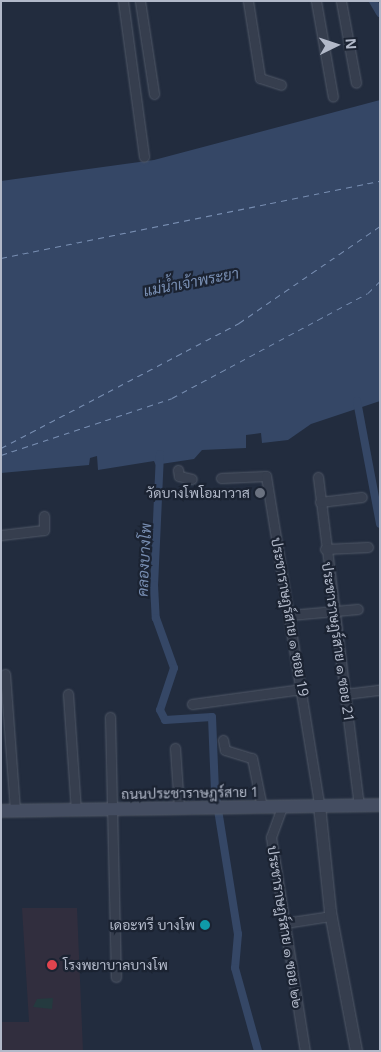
<!DOCTYPE html>
<html>
<head>
<meta charset="utf-8">
<style>
	body { margin:0 }
	#map { position:relative; width:381px; height:1052px; overflow:hidden; background:#222c3e; font-family:"Noto Sans",Sarabun,sans-serif }
	div>[style] { position:absolute }
	.medical>* { inset:0; background:#312e3e }
	.green>* { inset:0; background:#243a3f }
	.water>* { inset:0; background:#354766 }
	.canal>* { height:8px; margin:-4px; padding:0 4px; transform-origin:4px; border-radius:4px; background:#354766 }
	.ferry>* { height:1px; margin-top:-0.5px; transform-origin:0; background:repeating-linear-gradient(90deg,#788eb2 0 6px,transparent 0 11px) }
	.roads { filter:drop-shadow(0 0 1px #515968) drop-shadow(0 0 1px #515968) }
	.minor>* { height:9px; margin:-4.5px; padding:0 4.5px; transform-origin:4.5px; border-radius:4.5px; background:#363e4e }
	.tertiary>* { height:11px; margin:-5.5px; padding:0 5.5px; transform-origin:5.5px; border-radius:5.5px; background:#363e4e }
	.secondary>* { height:12px; margin:-6px; padding:0 6px; transform-origin:6px; border-radius:6px; background:#444d61 }
	.dots>* { width:14px; height:14px; translate:-50% -50%; box-sizing:border-box; border:2px solid #1b2332; border-radius:50% }
	span { translate:-50% -50%; white-space:nowrap; text-align:center; line-height:1.15; -webkit-text-stroke:4.5px #1b2332; paint-order:stroke }
	.poi-label { font-size:14px; color:#b2b9c9 }
	.right { translate:-100% -50%; text-align:right }
	.left { translate:0 -50%; text-align:left }
	.street-label { font-size:14px; color:#b2b9c9 }
	.water-label { font-size:15px; color:#788eb2; font-style:italic }
	.frame { position:absolute; inset:0; border:2px solid #b2b9c9; pointer-events:none }
	.north { position:absolute; left:311px; top:20px; width:50px; height:50px; -webkit-text-stroke:4px #1b2332; paint-order:stroke; rotate:86deg; font-size:14px; font-weight:700; line-height:20px; text-align:center; color:#b2b9c9 }
	.north::after { content:''; display:block; margin:auto; width:18px; height:22px; background:#b2b9c9; clip-path:polygon(50% 0,100% 100%,50% 72%,0 100%) }
</style>
</head>
<body>
<div id="map">
	<div class="medical">
		<i style="clip-path:polygon(22px 908px,77px 908px,83px 1051px,1px 1051px,1px 1022px,29px 1022px)"></i>
	</div>
	<div class="green">
		<i style="clip-path:polygon(53px 998px,52px 1009px,33px 1007px,37px 999px)"></i>
	</div>
	<div class="water">
		<i style="clip-path:polygon(380px 100px,380px 401px,311px 424px,288px 440px,262px 443px,261px 433px,246px 435px,246px 448px,202px 450px,194px 459px,161px 464px,158px 470px,154px 461px,98px 470px,97px 456px,90px 458px,89px 465px,1px 473px,1px 181px,154px 160px)"></i>
	</div>
	<div class="canal">
		<i style="left:373px;top:1px;width:14px;rotate:60deg"></i>
		<i style="left:357px;top:401px;width:125px;rotate:79.4deg"></i>
		<i style="left:160px;top:454px;width:131px;rotate:92.6deg"></i>
		<i style="left:154px;top:585px;width:33px;rotate:87deg"></i>
		<i style="left:156px;top:618px;width:53px;rotate:70.2deg"></i>
		<i style="left:174px;top:668px;width:44px;rotate:108.4deg"></i>
		<i style="left:160px;top:710px;width:11px;rotate:63deg"></i>
		<i style="left:165px;top:720px;width:47px;rotate:-3.7deg"></i>
		<i style="left:212px;top:717px;width:74px;rotate:87.7deg"></i>
		<i style="left:215px;top:791px;width:145px;rotate:80.9deg"></i>
		<i style="left:238px;top:934px;width:34px;rotate:95deg"></i>
		<i style="left:235px;top:968px;width:86px;rotate:74.5deg"></i>
	</div>
	<div class="ferry">
		<i style="left:1px;top:258px;width:387px;rotate:-11.5deg"></i>
		<i style="left:1px;top:448px;width:269px;rotate:-27.7deg"></i>
		<i style="left:239px;top:323px;width:171px;rotate:-34.5deg"></i>
		<i style="left:1px;top:455px;width:180px;rotate:-18.4deg"></i>
		<i style="left:172px;top:398px;width:222px;rotate:-28.2deg"></i>
		<i style="left:368px;top:293px;width:17px;rotate:-45deg"></i>
	</div>
	<div class="roads">
		<div class="minor">
			<i style="left:123px;top:1px;width:157px;rotate:82.3deg"></i>
			<i style="left:140px;top:1px;width:94px;rotate:81.4deg"></i>
			<i style="left:248px;top:1px;width:78px;rotate:81.1deg"></i>
			<i style="left:260px;top:78px;width:22px;rotate:18deg"></i>
			<i style="left:316px;top:1px;width:97px;rotate:80deg"></i>
			<i style="left:341px;top:1px;width:83px;rotate:79.6deg"></i>
			<i style="left:178px;top:470px;width:6px;rotate:81deg"></i>
			<i style="left:179px;top:476px;width:13px;rotate:13deg"></i>
			<i style="left:318px;top:477px;width:331px;rotate:82.9deg"></i>
			<i style="left:221px;top:478px;width:45px;rotate:-2.5deg"></i>
			<i style="left:266px;top:476px;width:333px;rotate:80.8deg"></i>
			<i style="left:320px;top:502px;width:42px;rotate:-6.8deg"></i>
			<i style="left:1px;top:535px;width:43px;rotate:-6.6deg"></i>
			<i style="left:44px;top:530px;width:14px;rotate:-90deg"></i>
			<i style="left:325px;top:549px;width:43px;rotate:-2.7deg"></i>
			<i style="left:290px;top:615px;width:68px;rotate:-5deg"></i>
			<i style="left:5px;top:674px;width:137px;rotate:85.8deg"></i>
			<i style="left:68px;top:694px;width:116px;rotate:86.1deg"></i>
			<i style="left:345px;top:694px;width:35px;rotate:-7deg"></i>
			<i style="left:192px;top:704px;width:111px;rotate:-7.8deg"></i>
			<i style="left:110px;top:717px;width:260px;rotate:88.7deg"></i>
			<i style="left:223px;top:740px;width:10px;rotate:79deg"></i>
			<i style="left:225px;top:750px;width:28px;rotate:17deg"></i>
			<i style="left:252px;top:758px;width:50px;rotate:78.5deg"></i>
			<i style="left:175px;top:748px;width:60px;rotate:86.2deg"></i>
			<i style="left:282px;top:807px;width:32px;rotate:110deg"></i>
			<i style="left:271px;top:837px;width:217px;rotate:81deg"></i>
			<i style="left:285px;top:923px;width:47px;rotate:-8.7deg"></i>
		</div>
		<div class="tertiary">
			<i style="left:319px;top:805px;width:108px;rotate:84.1deg"></i>
			<i style="left:330px;top:912px;width:141px;rotate:79.4deg"></i>
		</div>
		<div class="secondary">
			<i style="left:1px;top:811px;width:379px;rotate:-0.9deg"></i>
		</div>
	</div>
	<div class="dots">
		<i style="left:260px;top:493px;background:#6b7280"></i>
		<i style="left:205px;top:925px;background:#0f9aa8"></i>
		<i style="left:52px;top:965px;background:#e0444e"></i>
	</div>
	<div class="poi-label">
		<span class="right" style="left:250px;top:493px">วัดบางโพโอมาวาส</span>
		<span class="right" style="left:195px;top:925px">เดอะทรี บางโพ</span>
		<span class="left" style="left:63px;top:965px">โรงพยาบาลบางโพ</span>
	</div>
	<div class="street-label">
		<span style="left:290px;top:617px;rotate:80deg">ประชาราษฎร์สาย ๑ ซอย 19</span>
		<span style="left:338px;top:642px;rotate:82deg">ประชาราษฎร์สาย ๑ ซอย 21</span>
		<span style="left:190px;top:793px;rotate:-1deg">ถนนประชาราษฎร์สาย 1</span>
		<span style="left:285px;top:927px;rotate:81deg">ประชาราษฎร์สาย ๑ ซอย ๒๒</span>
	</div>
	<div class="water-label">
		<span style="left:191px;top:282px;rotate:-11deg">แม่น้ำเจ้าพระยา</span>
		<span style="left:144px;top:560px;rotate:-87deg">คลองบางโพ</span>
	</div>
	<div class="frame"></div>
	<div class="north">N</div>
</div>
</body>
</html>
